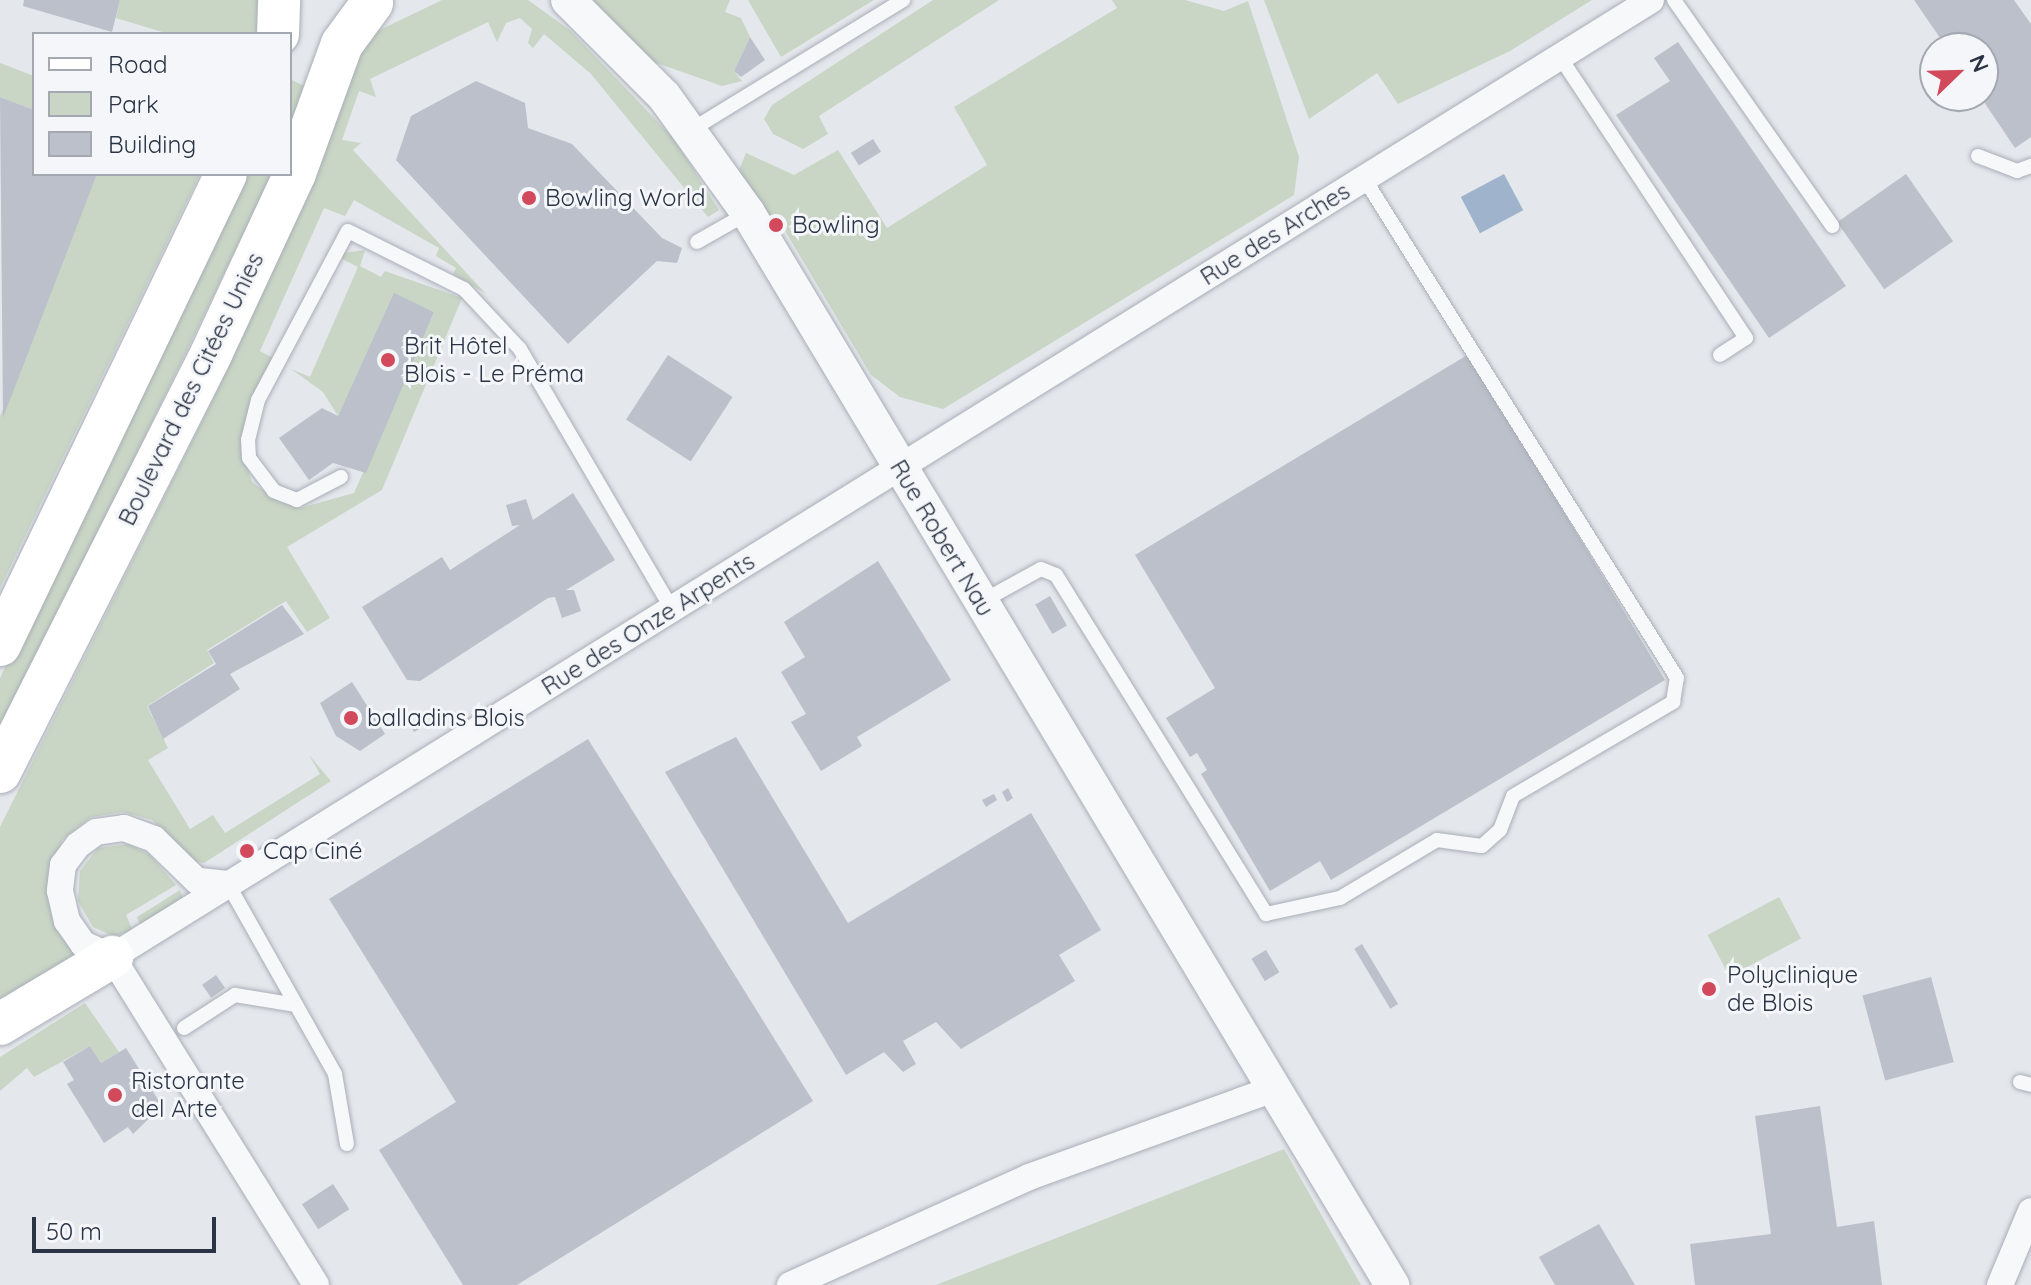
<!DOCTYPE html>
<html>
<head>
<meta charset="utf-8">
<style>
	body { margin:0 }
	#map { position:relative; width:2031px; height:1285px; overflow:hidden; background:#e4e7ec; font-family:Quicksand,sans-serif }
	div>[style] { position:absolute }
	.green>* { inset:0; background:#c9d6c5; transform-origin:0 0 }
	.water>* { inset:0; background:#9fb4cc; transform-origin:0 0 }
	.building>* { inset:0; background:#bbc0ca; transform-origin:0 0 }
	.roads { filter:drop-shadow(0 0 2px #a9aeb7) drop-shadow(0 0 2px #a9aeb7) }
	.service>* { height:14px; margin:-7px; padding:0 7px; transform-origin:7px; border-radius:7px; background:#f7f8fa }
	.minor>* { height:26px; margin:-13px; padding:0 13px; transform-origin:13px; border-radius:13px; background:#f7f8fa }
	.tertiary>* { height:34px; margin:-17px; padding:0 17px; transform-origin:17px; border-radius:17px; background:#f7f8fa }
	.primary>* { height:42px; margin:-21px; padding:0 21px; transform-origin:21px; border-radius:21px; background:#fff }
	.dots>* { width:22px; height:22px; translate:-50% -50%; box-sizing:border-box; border:4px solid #f4f6f9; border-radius:50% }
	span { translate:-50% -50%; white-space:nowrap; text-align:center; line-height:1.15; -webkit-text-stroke:6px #f4f6f9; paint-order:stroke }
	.poi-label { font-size:24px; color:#2b3445 }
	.left { translate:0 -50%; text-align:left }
	.street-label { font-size:24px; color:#2b3445 }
	.legend { position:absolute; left:32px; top:32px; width:260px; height:144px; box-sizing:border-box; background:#f4f6f9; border:2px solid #a4a8b1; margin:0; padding:10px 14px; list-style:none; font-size:24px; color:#2b3445 }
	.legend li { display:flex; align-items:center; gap:16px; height:40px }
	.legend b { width:40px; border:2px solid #a4a8b1 }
	.north { position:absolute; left:1919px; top:32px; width:80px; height:80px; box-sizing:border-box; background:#f4f6f9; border:2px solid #a4a8b1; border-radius:50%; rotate:67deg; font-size:22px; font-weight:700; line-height:32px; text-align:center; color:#2b3445 }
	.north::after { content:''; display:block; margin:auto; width:28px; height:36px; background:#d1495b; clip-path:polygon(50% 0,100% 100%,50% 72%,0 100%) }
	.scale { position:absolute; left:32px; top:1217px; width:184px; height:36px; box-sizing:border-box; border:4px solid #2b3445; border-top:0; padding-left:10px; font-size:24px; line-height:28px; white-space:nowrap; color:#2b3445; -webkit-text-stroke:6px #f4f6f9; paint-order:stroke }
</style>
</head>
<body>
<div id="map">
	<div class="green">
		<i style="clip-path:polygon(120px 0,264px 0,264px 34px,169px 34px,116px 18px)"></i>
		<i style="clip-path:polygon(442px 0,528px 0,571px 31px,674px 139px,719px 210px,708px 217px,591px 74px,544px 34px,533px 48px,528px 43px,532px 29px,520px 18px,506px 23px,497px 42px,488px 22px,370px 79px,376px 97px,359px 91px,342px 140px,361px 143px,353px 150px,486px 294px,453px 274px,456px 268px,436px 256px,439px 248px,354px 200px,345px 216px,324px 208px,260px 351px,275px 359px,248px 412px,243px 453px,252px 482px,276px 500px,300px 508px,354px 493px,434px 312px,395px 294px,338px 416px,323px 392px,291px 369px,310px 377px,358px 267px,340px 258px,344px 253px,365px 250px,360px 266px,381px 277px,385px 271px,462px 298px,382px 490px,287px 547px,330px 618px,307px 632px,286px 601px,207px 650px,214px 663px,147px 706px,168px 748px,148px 760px,190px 829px,213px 815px,225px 833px,320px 774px,309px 755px,331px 781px,204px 863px,193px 861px,152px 820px,123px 812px,91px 817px,62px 840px,50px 876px,79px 959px,0 1004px,0 827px,213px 399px,309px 188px,359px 40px)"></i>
		<i style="clip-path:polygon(590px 0,730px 0,725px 12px,741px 18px,750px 37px,734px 71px,742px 81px,722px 86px,651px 61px)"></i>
		<i style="clip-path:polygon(748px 0,874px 0,781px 57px)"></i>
		<i style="clip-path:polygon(933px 0,999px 0,819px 116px,828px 134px,803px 149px,773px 134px,764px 119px,772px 105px)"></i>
		<i style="clip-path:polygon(1112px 0,1185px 0,1224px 11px,1248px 1px,1299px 157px,1294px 195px,943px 409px,900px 397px,871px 375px,775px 214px,767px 219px,739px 170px,746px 153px,794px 175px,838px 150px,887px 228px,987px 165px,954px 107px,1117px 8px)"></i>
		<i style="clip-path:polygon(1264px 0,1592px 0,1510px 51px,1398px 104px,1377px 73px,1309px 119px)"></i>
		<i style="clip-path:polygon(0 63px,34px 76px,34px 110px,0 97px)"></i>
		<i style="clip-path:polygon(290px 79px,304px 86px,290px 129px)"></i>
		<i style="clip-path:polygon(97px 174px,200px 174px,0 588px,0 416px)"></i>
		<i style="clip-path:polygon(242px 174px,272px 174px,0 737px,0 678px)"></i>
		<i style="clip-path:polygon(128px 844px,149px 854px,176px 885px,126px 915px,133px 931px,113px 936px,93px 927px,78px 901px,80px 871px,98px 848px)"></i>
		<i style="clip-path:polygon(180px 890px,183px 898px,141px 927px,137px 917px)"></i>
		<i style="left:1779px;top:897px;width:47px;height:81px;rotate:62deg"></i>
		<i style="clip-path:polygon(85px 1003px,119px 1052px,101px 1063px,90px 1046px,34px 1077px,27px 1068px,0 1091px,0 1057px)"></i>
		<i style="clip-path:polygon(1284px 1149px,1361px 1285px,936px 1285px)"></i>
	</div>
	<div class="water">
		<i style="left:1504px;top:174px;width:41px;height:49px;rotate:62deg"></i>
	</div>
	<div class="building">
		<i style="clip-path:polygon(24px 0,120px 0,112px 32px,23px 6px)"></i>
		<i style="clip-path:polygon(1914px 0,2014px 0,2031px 24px,2031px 137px,2015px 148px,1980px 96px,1983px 48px,1947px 48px)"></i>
		<i style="clip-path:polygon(750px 37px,765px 60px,741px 77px,734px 71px)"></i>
		<i style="clip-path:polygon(1678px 42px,1846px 286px,1769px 338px,1616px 115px,1670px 81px,1654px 58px)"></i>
		<i style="clip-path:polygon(476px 81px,525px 103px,528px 128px,572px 144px,662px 238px,682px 248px,677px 263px,657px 261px,568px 344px,396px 160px,411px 116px)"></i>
		<i style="clip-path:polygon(0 97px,34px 110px,34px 174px,97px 174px,3px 418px)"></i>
		<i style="left:873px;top:139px;width:15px;height:26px;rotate:58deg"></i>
		<i style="left:1906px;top:174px;width:82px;height:84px;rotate:55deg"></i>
		<i style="clip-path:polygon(394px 293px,434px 312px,366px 473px,333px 463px,309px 480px,279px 438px,322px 408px,338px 416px)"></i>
		<i style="clip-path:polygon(1469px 354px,1665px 680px,1331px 880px,1320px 861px,1270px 891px,1201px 774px,1207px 770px,1197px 753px,1190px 757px,1166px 718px,1215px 688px,1135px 555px)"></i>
		<i style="left:668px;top:355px;width:77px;height:77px;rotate:33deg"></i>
		<i style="clip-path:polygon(573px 493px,615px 560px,566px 590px,574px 590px,581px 611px,562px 618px,555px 597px,548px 598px,420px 681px,407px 680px,362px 607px,442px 557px,450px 570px,520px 525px,512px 526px,506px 505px,526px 499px,533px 520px)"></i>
		<i style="clip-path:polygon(878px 561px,951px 680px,857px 737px,862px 746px,821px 771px,791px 722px,806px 714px,781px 672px,805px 657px,784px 622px)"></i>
		<i style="left:1050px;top:596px;width:34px;height:17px;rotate:60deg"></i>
		<i style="clip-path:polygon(282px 605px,304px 634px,230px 674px,240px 689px,163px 739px,148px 706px,216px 664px,208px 651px)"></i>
		<i style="clip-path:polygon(352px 682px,385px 734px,360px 751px,336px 736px,320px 703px)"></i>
		<i style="clip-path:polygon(423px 716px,428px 724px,414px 732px,410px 725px)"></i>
		<i style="clip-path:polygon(736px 737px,848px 923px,1031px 813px,1101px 930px,1059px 955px,1075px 981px,961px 1049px,936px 1022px,903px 1041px,916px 1064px,903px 1072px,884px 1052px,846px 1075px,665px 772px)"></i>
		<i style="clip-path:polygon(588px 739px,813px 1101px,517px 1285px,463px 1285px,379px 1150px,456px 1102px,329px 899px)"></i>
		<i style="clip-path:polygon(1008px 788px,1013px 798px,1007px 802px,1002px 792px)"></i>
		<i style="clip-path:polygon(994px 794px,997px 800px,986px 807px,982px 800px)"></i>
		<i style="left:1362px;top:944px;width:70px;height:9px;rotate:59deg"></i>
		<i style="left:1266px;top:950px;width:26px;height:17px;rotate:59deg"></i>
		<i style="left:216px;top:975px;width:16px;height:17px;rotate:55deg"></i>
		<i style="left:1931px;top:977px;width:88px;height:71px;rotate:75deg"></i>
		<i style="clip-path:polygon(90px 1046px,101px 1063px,126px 1048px,162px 1106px,133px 1134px,128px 1127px,104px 1143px,67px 1084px,74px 1080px,63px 1062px)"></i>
		<i style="clip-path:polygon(1820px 1106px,1837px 1227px,1874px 1221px,1882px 1285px,1695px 1285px,1690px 1244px,1771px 1234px,1755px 1116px)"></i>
		<i style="left:333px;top:1184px;width:30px;height:37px;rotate:57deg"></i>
		<i style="clip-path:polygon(1599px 1224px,1635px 1285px,1555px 1285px,1539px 1257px)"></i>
	</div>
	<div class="roads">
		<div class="service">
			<i style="left:1674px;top:0;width:276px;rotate:55deg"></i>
			<i style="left:1560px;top:57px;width:337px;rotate:56.5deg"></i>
			<i style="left:1746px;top:338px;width:31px;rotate:147deg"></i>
			<i style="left:691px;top:130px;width:249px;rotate:-31.5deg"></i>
			<i style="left:1978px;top:156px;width:42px;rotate:21deg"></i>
			<i style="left:2017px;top:171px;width:15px;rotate:-20deg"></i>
			<i style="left:697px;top:242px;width:59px;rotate:-29.6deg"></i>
			<i style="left:341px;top:477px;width:50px;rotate:152.4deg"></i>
			<i style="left:297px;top:500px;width:25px;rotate:-159deg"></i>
			<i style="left:274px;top:491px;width:41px;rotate:-127.1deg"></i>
			<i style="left:249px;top:458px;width:18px;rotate:-93deg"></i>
			<i style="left:248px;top:440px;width:41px;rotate:-76deg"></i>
			<i style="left:258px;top:400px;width:191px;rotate:-62deg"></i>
			<i style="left:348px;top:231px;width:130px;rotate:26.6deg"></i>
			<i style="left:464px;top:289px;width:82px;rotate:47deg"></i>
			<i style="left:520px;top:349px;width:301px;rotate:59.7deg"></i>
			<i style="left:981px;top:602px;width:68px;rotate:-28.8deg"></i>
			<i style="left:1041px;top:569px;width:16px;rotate:22deg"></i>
			<i style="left:1056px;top:575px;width:399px;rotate:58.2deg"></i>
			<i style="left:1266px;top:914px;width:76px;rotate:-12.2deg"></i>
			<i style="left:1340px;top:898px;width:113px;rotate:-30.9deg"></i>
			<i style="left:1437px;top:840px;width:45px;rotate:7.6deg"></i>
			<i style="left:1482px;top:846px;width:24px;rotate:-42deg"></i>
			<i style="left:1500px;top:830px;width:36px;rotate:-69deg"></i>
			<i style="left:1513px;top:796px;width:186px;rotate:-30.4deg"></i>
			<i style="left:1673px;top:702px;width:24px;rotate:-81deg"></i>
			<i style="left:1677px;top:678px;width:590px;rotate:-122.05deg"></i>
			<i style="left:228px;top:884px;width:218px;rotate:60.6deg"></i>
			<i style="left:335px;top:1074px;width:71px;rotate:80.3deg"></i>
			<i style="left:184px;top:1028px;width:61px;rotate:-32.9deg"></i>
			<i style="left:235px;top:995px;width:62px;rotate:9.3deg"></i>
			<i style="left:2020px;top:1082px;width:11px;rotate:15deg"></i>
		</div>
		<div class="minor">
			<i style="left:228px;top:884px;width:31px;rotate:-174deg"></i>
			<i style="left:197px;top:881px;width:60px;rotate:-135.7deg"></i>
			<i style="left:154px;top:839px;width:32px;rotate:-160deg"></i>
			<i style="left:124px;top:828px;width:28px;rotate:172deg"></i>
			<i style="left:96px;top:832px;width:22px;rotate:144deg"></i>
			<i style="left:78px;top:845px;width:25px;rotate:127deg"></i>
			<i style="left:63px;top:865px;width:26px;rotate:97deg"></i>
			<i style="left:60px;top:891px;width:31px;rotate:77deg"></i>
			<i style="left:67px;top:921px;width:28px;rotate:55deg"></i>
			<i style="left:83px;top:944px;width:32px;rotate:24deg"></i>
			<i style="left:112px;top:957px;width:386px;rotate:58.1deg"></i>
			<i style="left:112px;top:957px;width:1812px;rotate:-31.87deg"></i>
			<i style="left:790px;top:1285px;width:262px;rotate:-24.3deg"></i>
			<i style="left:1029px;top:1177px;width:260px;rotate:-19.8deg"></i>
			<i style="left:2000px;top:1285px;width:80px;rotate:-67.3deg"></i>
		</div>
		<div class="tertiary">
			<i style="left:568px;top:0;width:136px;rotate:45deg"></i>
			<i style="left:664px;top:96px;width:144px;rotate:54.3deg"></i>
			<i style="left:748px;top:213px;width:1251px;rotate:59deg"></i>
		</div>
		<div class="primary">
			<i style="left:278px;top:34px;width:34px;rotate:-88deg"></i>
			<i style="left:0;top:645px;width:522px;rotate:-64.37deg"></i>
			<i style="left:0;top:772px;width:470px;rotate:-63.2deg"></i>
			<i style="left:212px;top:352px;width:197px;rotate:-65.1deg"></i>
			<i style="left:295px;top:173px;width:137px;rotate:-70deg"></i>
			<i style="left:342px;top:44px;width:51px;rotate:-53.8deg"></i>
			<i style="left:0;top:1024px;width:131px;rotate:-30.9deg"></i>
		</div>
	</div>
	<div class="dots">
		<i style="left:529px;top:198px;background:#d1495b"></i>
		<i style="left:776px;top:225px;background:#d1495b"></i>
		<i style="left:388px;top:360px;background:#d1495b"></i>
		<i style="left:351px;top:718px;background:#d1495b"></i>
		<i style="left:247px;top:851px;background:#d1495b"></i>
		<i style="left:1709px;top:989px;background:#d1495b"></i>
		<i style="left:115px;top:1095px;background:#d1495b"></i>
	</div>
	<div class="poi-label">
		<span class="left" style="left:545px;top:198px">Bowling World</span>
		<span class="left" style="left:792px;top:225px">Bowling</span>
		<span class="left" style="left:404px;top:360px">Brit Hôtel<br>Blois - Le Préma</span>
		<span class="left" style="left:367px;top:718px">balladins Blois</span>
		<span class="left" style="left:263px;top:851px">Cap Ciné</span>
		<span class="left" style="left:1727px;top:989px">Polyclinique<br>de Blois</span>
		<span class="left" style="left:131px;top:1095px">Ristorante<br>del Arte</span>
	</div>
	<div class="street-label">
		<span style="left:1275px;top:234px;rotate:-32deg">Rue des Arches</span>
		<span style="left:191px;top:389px;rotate:-64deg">Boulevard des Citées Unies</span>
		<span style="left:942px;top:538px;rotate:59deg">Rue Robert Nau</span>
		<span style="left:648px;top:624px;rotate:-32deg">Rue des Onze Arpents</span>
	</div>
	<ul class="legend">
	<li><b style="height:10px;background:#fff"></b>Road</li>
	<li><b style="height:22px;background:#c9d6c5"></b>Park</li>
	<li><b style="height:22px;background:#bbc0ca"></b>Building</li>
	</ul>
	<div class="north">N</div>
	<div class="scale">50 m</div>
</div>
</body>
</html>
